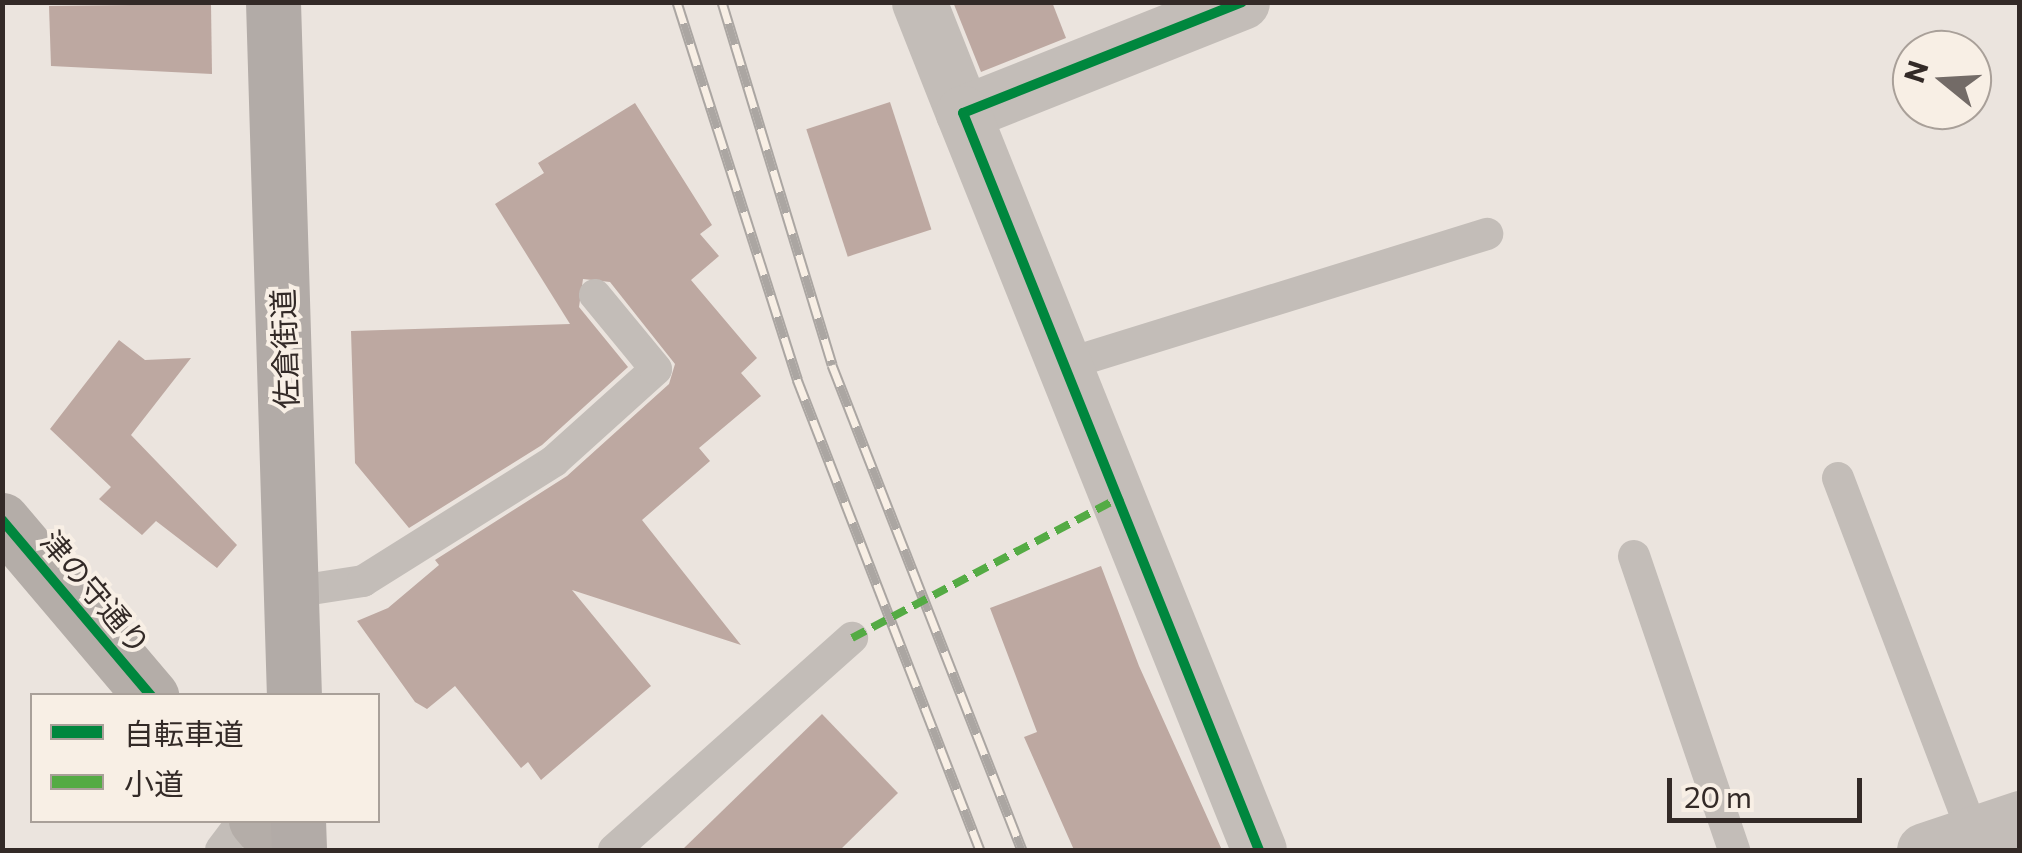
<!DOCTYPE html>
<html>
<head>
<meta charset="utf-8">
<style>
	body { margin:0 }
	#map { position:relative; width:2022px; height:853px; overflow:hidden; background:#ebe4de; font-family:Commissioner,"Noto Sans JP",sans-serif }
	div>[style] { position:absolute }
	.building>* { inset:0; background:#bda8a1; transform-origin:0 0 }
	.lane>* { height:32px; margin:-16px; padding:0 16px; transform-origin:16px; border-radius:16px; background:#c3bdb8 }
	.street>* { height:55px; margin:-27.5px; padding:0 27.5px; transform-origin:27.5px; border-radius:27.5px; background:#c3bdb8 }
	.secondary>* { height:55px; margin:-27.5px; padding:0 27.5px; transform-origin:27.5px; border-radius:27.5px; background:#b4ada8 }
	.primary>* { height:55px; margin:-27.5px; padding:0 27.5px; transform-origin:27.5px; border-radius:27.5px; background:#b2aba7 }
	.rail>* { height:11px; margin-top:-5.5px; transform-origin:0; background:repeating-linear-gradient(90deg,#f8efe5 0 22px,#aba6a2 0 44px); box-sizing:border-box; border-block:2px solid #aba6a2 }
	.quiet>* { height:8px; margin-top:-4px; transform-origin:0; background:repeating-linear-gradient(90deg,#54ab44 0 15px,transparent 0 23px) }
	.cycleway>* { height:10px; margin:-5px; padding:0 5px; transform-origin:5px; border-radius:5px; background:#00873e }
	span { translate:-50% -50%; white-space:nowrap; text-align:center; line-height:1.15; -webkit-text-stroke:8px #f8efe5; paint-order:stroke }
	.street-label { font-size:30px; color:#332a27 }
	.frame { position:absolute; inset:0; border:5px solid #332a27; pointer-events:none }
	.legend { position:absolute; left:30px; top:693px; width:350px; height:130px; box-sizing:border-box; background:#f8efe5; border:2px solid #a9a099; margin:0; padding:12px 18px; list-style:none; font-size:30px; color:#332a27 }
	.legend li { display:flex; align-items:center; gap:20px; height:50px }
	.legend b { width:50px; border:2px solid #a9a099 }
	.north { position:absolute; left:1892px; top:30px; width:100px; height:100px; box-sizing:border-box; background:#f8efe5; border:2px solid #a9a099; border-radius:50%; rotate:288deg; font-size:28px; font-weight:700; line-height:40px; text-align:center; color:#332a27 }
	.north::after { content:''; display:block; margin:auto; width:35px; height:45px; background:#736b67; clip-path:polygon(50% 0,100% 100%,50% 72%,0 100%) }
	.scale { position:absolute; left:1667px; top:778px; width:195px; height:45px; box-sizing:border-box; border:5px solid #332a27; border-top:0; padding-left:12px; font-size:30px; line-height:35px; white-space:nowrap; color:#332a27; -webkit-text-stroke:8px #f8efe5; paint-order:stroke }
</style>
</head>
<body>
<div id="map">
	<div class="building">
		<i style="clip-path:polygon(953px 2px,1052px 2px,1066px 38px,981px 72px)"></i>
		<i style="clip-path:polygon(211px 4px,212px 74px,51px 66px,49px 6px)"></i>
		<i style="left:890px;top:102px;width:134px;height:88px;rotate:72deg"></i>
		<i style="clip-path:polygon(635px 103px,712px 225px,700px 234px,719px 256px,691px 280px,757px 358px,741px 373px,761px 396px,699px 448px,710px 461px,642px 520px,741px 645px,572px 590px,651px 686px,541px 780px,528px 762px,521px 768px,455px 686px,427px 709px,415px 702px,357px 621px,388px 608px,439px 565px,435px 560px,567px 476px,669px 384px,675px 364px,610px 282px,583px 279px,579px 307px,628px 367px,542px 445px,409px 528px,355px 463px,351px 331px,570px 324px,495px 204px,544px 173px,538px 163px)"></i>
		<i style="clip-path:polygon(119px 340px,145px 360px,191px 358px,131px 435px,237px 545px,217px 568px,156px 521px,142px 535px,99px 499px,111px 487px,50px 429px)"></i>
		<i style="clip-path:polygon(1101px 566px,1139px 666px,1222px 850px,1074px 850px,1024px 737px,1037px 732px,990px 608px)"></i>
		<i style="clip-path:polygon(822px 714px,898px 793px,840px 850px,682px 850px)"></i>
	</div>
	<div class="lane">
		<i style="left:1067px;top:364px;width:440px;rotate:-17.2deg"></i>
		<i style="left:1838px;top:478px;width:381px;rotate:69.2deg"></i>
		<i style="left:1634px;top:556px;width:311px;rotate:71.2deg"></i>
		<i style="left:292px;top:592px;width:72px;rotate:-8.8deg"></i>
		<i style="left:363px;top:581px;width:226px;rotate:-32.1deg"></i>
		<i style="left:554px;top:461px;width:137px;rotate:-42deg"></i>
		<i style="left:656px;top:369px;width:96px;rotate:-129.5deg"></i>
		<i style="left:221px;top:850px;width:38px;rotate:-53deg"></i>
		<i style="left:614px;top:850px;width:319px;rotate:-41.7deg"></i>
	</div>
	<div class="street">
		<i style="left:919px;top:2px;width:119px;rotate:68.4deg"></i>
		<i style="left:1242px;top:2px;width:300px;rotate:158.3deg"></i>
		<i style="left:963px;top:113px;width:794px;rotate:68.12deg"></i>
		<i style="left:1924px;top:850px;width:101px;rotate:-18.4deg"></i>
	</div>
	<div class="secondary">
		<i style="left:2px;top:520px;width:231px;rotate:49.7deg"></i>
		<i style="left:256px;top:820px;width:39px;rotate:50deg"></i>
	</div>
	<div class="primary">
		<i style="left:273px;top:2px;width:694px;rotate:88.27deg"></i>
		<i style="left:298px;top:820px;width:30px;rotate:88deg"></i>
	</div>
	<div class="rail">
		<i style="left:677px;top:2px;width:396px;rotate:72.3deg"></i>
		<i style="left:797px;top:379px;width:505px;rotate:68.77deg"></i>
		<i style="left:722px;top:2px;width:379px;rotate:73.1deg"></i>
		<i style="left:832px;top:365px;width:521px;rotate:68.61deg"></i>
	</div>
	<div class="quiet">
		<i style="left:852px;top:638px;width:305px;rotate:-27.7deg"></i>
	</div>
	<div class="cycleway">
		<i style="left:1242px;top:2px;width:300px;rotate:158.3deg"></i>
		<i style="left:963px;top:113px;width:794px;rotate:68.12deg"></i>
		<i style="left:2px;top:520px;width:231px;rotate:49.7deg"></i>
	</div>
	<div class="street-label">
		<span style="left:284px;top:349px;rotate:-92deg">佐倉街道</span>
		<span style="left:96px;top:592px;rotate:50deg">津の守通り</span>
	</div>
	<div class="frame"></div>
	<ul class="legend">
	<li><b style="height:12px;background:#00873e"></b>自転車道</li>
	<li><b style="height:12px;background:#54ab44"></b>小道</li>
	</ul>
	<div class="north">N</div>
	<div class="scale">20 m</div>
</div>
</body>
</html>
